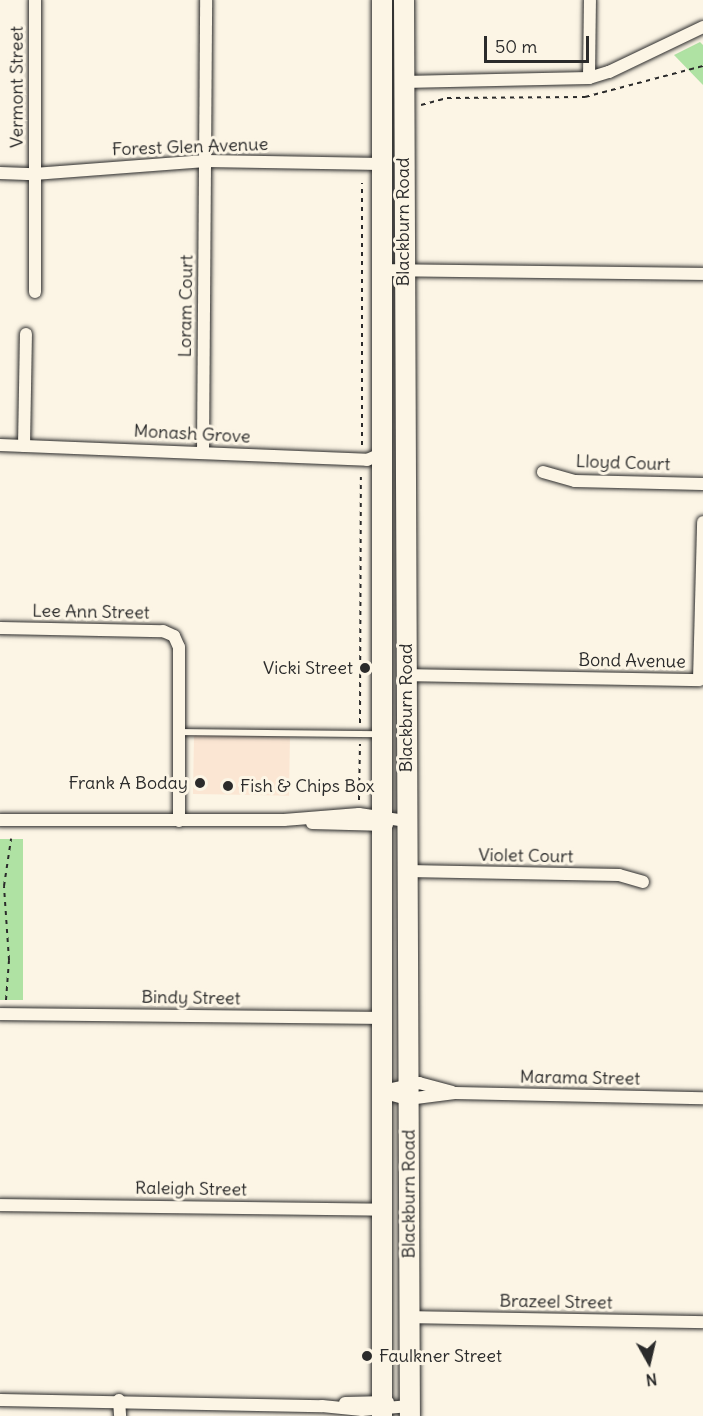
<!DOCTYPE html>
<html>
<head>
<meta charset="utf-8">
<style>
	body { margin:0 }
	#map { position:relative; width:703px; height:1416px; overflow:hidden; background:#fcf5e5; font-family:Delius,sans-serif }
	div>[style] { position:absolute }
	.built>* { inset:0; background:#fbe6d3; transform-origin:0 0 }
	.green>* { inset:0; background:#afe2a3; transform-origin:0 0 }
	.path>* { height:2px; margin-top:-1px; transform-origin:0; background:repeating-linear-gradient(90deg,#2b2b2b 0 4.5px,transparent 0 9px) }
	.roads { filter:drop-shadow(0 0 2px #2b2b2b) drop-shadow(0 0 2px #2b2b2b) }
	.lane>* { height:6px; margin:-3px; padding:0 3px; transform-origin:3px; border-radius:3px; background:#fcf5e5 }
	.street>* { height:12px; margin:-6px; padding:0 6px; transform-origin:6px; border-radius:6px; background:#fcf5e5 }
	.primary>* { height:20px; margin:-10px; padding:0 10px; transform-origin:10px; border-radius:10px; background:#fcf5e5 }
	.dots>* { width:16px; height:16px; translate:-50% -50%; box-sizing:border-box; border:3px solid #fcf5e5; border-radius:50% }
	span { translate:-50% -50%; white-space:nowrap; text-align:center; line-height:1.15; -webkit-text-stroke:6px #fcf5e5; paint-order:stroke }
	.street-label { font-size:18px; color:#2b2b2b }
	.poi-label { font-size:18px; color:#2b2b2b }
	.right { translate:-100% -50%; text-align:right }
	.left { translate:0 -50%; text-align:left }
	.north { position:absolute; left:619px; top:1332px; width:60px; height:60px; -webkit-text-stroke:4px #fcf5e5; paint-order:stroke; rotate:172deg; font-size:16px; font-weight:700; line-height:24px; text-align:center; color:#2b2b2b }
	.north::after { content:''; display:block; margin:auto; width:21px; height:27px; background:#2b2b2b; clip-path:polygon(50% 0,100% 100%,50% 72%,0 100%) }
	.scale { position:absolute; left:484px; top:36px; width:105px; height:27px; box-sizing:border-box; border:3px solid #2b2b2b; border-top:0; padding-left:8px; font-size:18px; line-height:21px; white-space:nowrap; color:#2b2b2b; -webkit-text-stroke:4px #fcf5e5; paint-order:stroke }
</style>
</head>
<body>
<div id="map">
	<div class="built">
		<i style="left:194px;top:735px;width:96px;height:59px;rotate:1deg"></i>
	</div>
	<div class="green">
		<i style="clip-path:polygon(700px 42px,703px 45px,703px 85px,674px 55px)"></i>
		<i style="left:0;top:839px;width:23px;height:161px"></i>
	</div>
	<div class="path">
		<i style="left:421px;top:105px;width:27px;rotate:-15deg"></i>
		<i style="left:447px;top:98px;width:138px;rotate:-0.4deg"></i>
		<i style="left:585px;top:97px;width:122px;rotate:-14.7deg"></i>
		<i style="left:362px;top:445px;width:262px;rotate:-90deg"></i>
		<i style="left:360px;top:723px;width:246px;rotate:-89.8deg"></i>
		<i style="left:359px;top:800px;width:56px;rotate:-89deg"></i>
		<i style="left:6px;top:1000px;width:40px;rotate:-85.7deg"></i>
		<i style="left:9px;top:960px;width:74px;rotate:-93.9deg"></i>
		<i style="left:4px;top:886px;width:48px;rotate:-81.5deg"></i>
	</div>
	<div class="roads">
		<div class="lane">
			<i style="left:179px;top:732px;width:200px;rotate:0.6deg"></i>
		</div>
		<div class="street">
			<i style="left:589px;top:78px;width:78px;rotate:-89.3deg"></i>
			<i style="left:403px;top:82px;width:186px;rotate:-1.2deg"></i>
			<i style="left:589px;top:78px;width:21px;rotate:-17deg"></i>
			<i style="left:609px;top:72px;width:104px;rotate:-25.6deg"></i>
			<i style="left:0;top:173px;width:34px;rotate:2deg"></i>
			<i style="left:34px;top:174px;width:172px;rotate:-4.3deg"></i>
			<i style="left:206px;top:161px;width:175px;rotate:1deg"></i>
			<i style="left:382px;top:270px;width:321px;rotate:0.7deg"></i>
			<i style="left:35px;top:292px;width:292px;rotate:-90deg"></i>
			<i style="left:0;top:445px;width:367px;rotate:2.3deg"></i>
			<i style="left:367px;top:460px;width:15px;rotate:-23deg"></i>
			<i style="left:24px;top:446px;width:112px;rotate:-89deg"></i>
			<i style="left:203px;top:451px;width:451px;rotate:-89.6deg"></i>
			<i style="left:543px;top:472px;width:33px;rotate:16deg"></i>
			<i style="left:575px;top:481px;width:128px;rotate:1.3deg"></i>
			<i style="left:0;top:628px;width:163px;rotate:1.1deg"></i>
			<i style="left:163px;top:631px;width:12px;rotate:24deg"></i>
			<i style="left:174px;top:636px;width:12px;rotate:66deg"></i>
			<i style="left:179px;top:647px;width:174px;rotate:90deg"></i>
			<i style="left:406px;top:675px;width:293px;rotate:1deg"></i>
			<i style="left:699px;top:680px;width:158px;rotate:-88.5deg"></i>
			<i style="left:0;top:820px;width:284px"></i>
			<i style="left:284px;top:820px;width:75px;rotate:-4.6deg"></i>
			<i style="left:359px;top:814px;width:48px;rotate:8.5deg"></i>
			<i style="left:312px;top:823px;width:75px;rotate:1.5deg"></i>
			<i style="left:407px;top:871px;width:212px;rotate:1.1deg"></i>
			<i style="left:619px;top:875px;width:25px;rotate:16deg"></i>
			<i style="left:0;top:1014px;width:381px;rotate:0.6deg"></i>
			<i style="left:382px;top:1091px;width:38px;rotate:-12deg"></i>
			<i style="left:419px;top:1083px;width:34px;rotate:15deg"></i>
			<i style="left:381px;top:1092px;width:28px;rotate:15deg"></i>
			<i style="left:408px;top:1099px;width:47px;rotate:-7.3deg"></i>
			<i style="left:455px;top:1093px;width:248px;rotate:1.2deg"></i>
			<i style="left:0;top:1205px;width:382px;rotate:0.7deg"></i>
			<i style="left:409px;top:1317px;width:294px;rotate:1deg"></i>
			<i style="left:0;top:1400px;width:322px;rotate:1.1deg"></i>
			<i style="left:322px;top:1406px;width:40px;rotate:5.7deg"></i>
			<i style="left:362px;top:1410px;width:48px;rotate:-4.8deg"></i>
			<i style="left:119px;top:1400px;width:16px;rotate:86deg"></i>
			<i style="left:345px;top:1403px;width:43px;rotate:-1.3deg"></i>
		</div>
		<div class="primary">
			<i style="left:382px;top:0;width:1416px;rotate:90deg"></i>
			<i style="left:404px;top:0;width:1416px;rotate:89.76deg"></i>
		</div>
	</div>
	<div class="dots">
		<i style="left:365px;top:668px;background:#2b2b2b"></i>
		<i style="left:200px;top:783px;background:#2b2b2b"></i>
		<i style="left:228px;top:786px;background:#2b2b2b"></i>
		<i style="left:367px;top:1356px;background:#2b2b2b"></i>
	</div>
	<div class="street-label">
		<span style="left:17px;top:87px;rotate:-90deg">Vermont Street</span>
		<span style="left:190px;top:147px;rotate:-2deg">Forest Glen Avenue</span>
		<span style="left:403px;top:222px;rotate:-90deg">Blackburn Road</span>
		<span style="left:186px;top:306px;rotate:-89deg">Loram Court</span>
		<span style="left:192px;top:434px;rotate:3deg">Monash Grove</span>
		<span style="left:623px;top:463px;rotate:2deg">Lloyd Court</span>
		<span style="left:91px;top:612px;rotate:1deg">Lee Ann Street</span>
		<span style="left:632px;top:661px;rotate:1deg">Bond Avenue</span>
		<span style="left:406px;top:708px;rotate:-90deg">Blackburn Road</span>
		<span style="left:526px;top:856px;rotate:1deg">Violet Court</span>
		<span style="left:191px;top:998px;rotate:1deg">Bindy Street</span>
		<span style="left:580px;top:1078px;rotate:1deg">Marama Street</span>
		<span style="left:191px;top:1189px;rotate:1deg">Raleigh Street</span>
		<span style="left:409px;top:1194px;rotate:-90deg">Blackburn Road</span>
		<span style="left:556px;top:1302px;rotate:1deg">Brazeel Street</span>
	</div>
	<div class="poi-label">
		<span class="right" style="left:353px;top:668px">Vicki Street</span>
		<span class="right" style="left:188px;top:783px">Frank A Boday</span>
		<span class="left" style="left:240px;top:786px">Fish &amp; Chips Box</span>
		<span class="left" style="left:379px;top:1356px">Faulkner Street</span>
	</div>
	<div class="north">N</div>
	<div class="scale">50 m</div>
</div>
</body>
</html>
